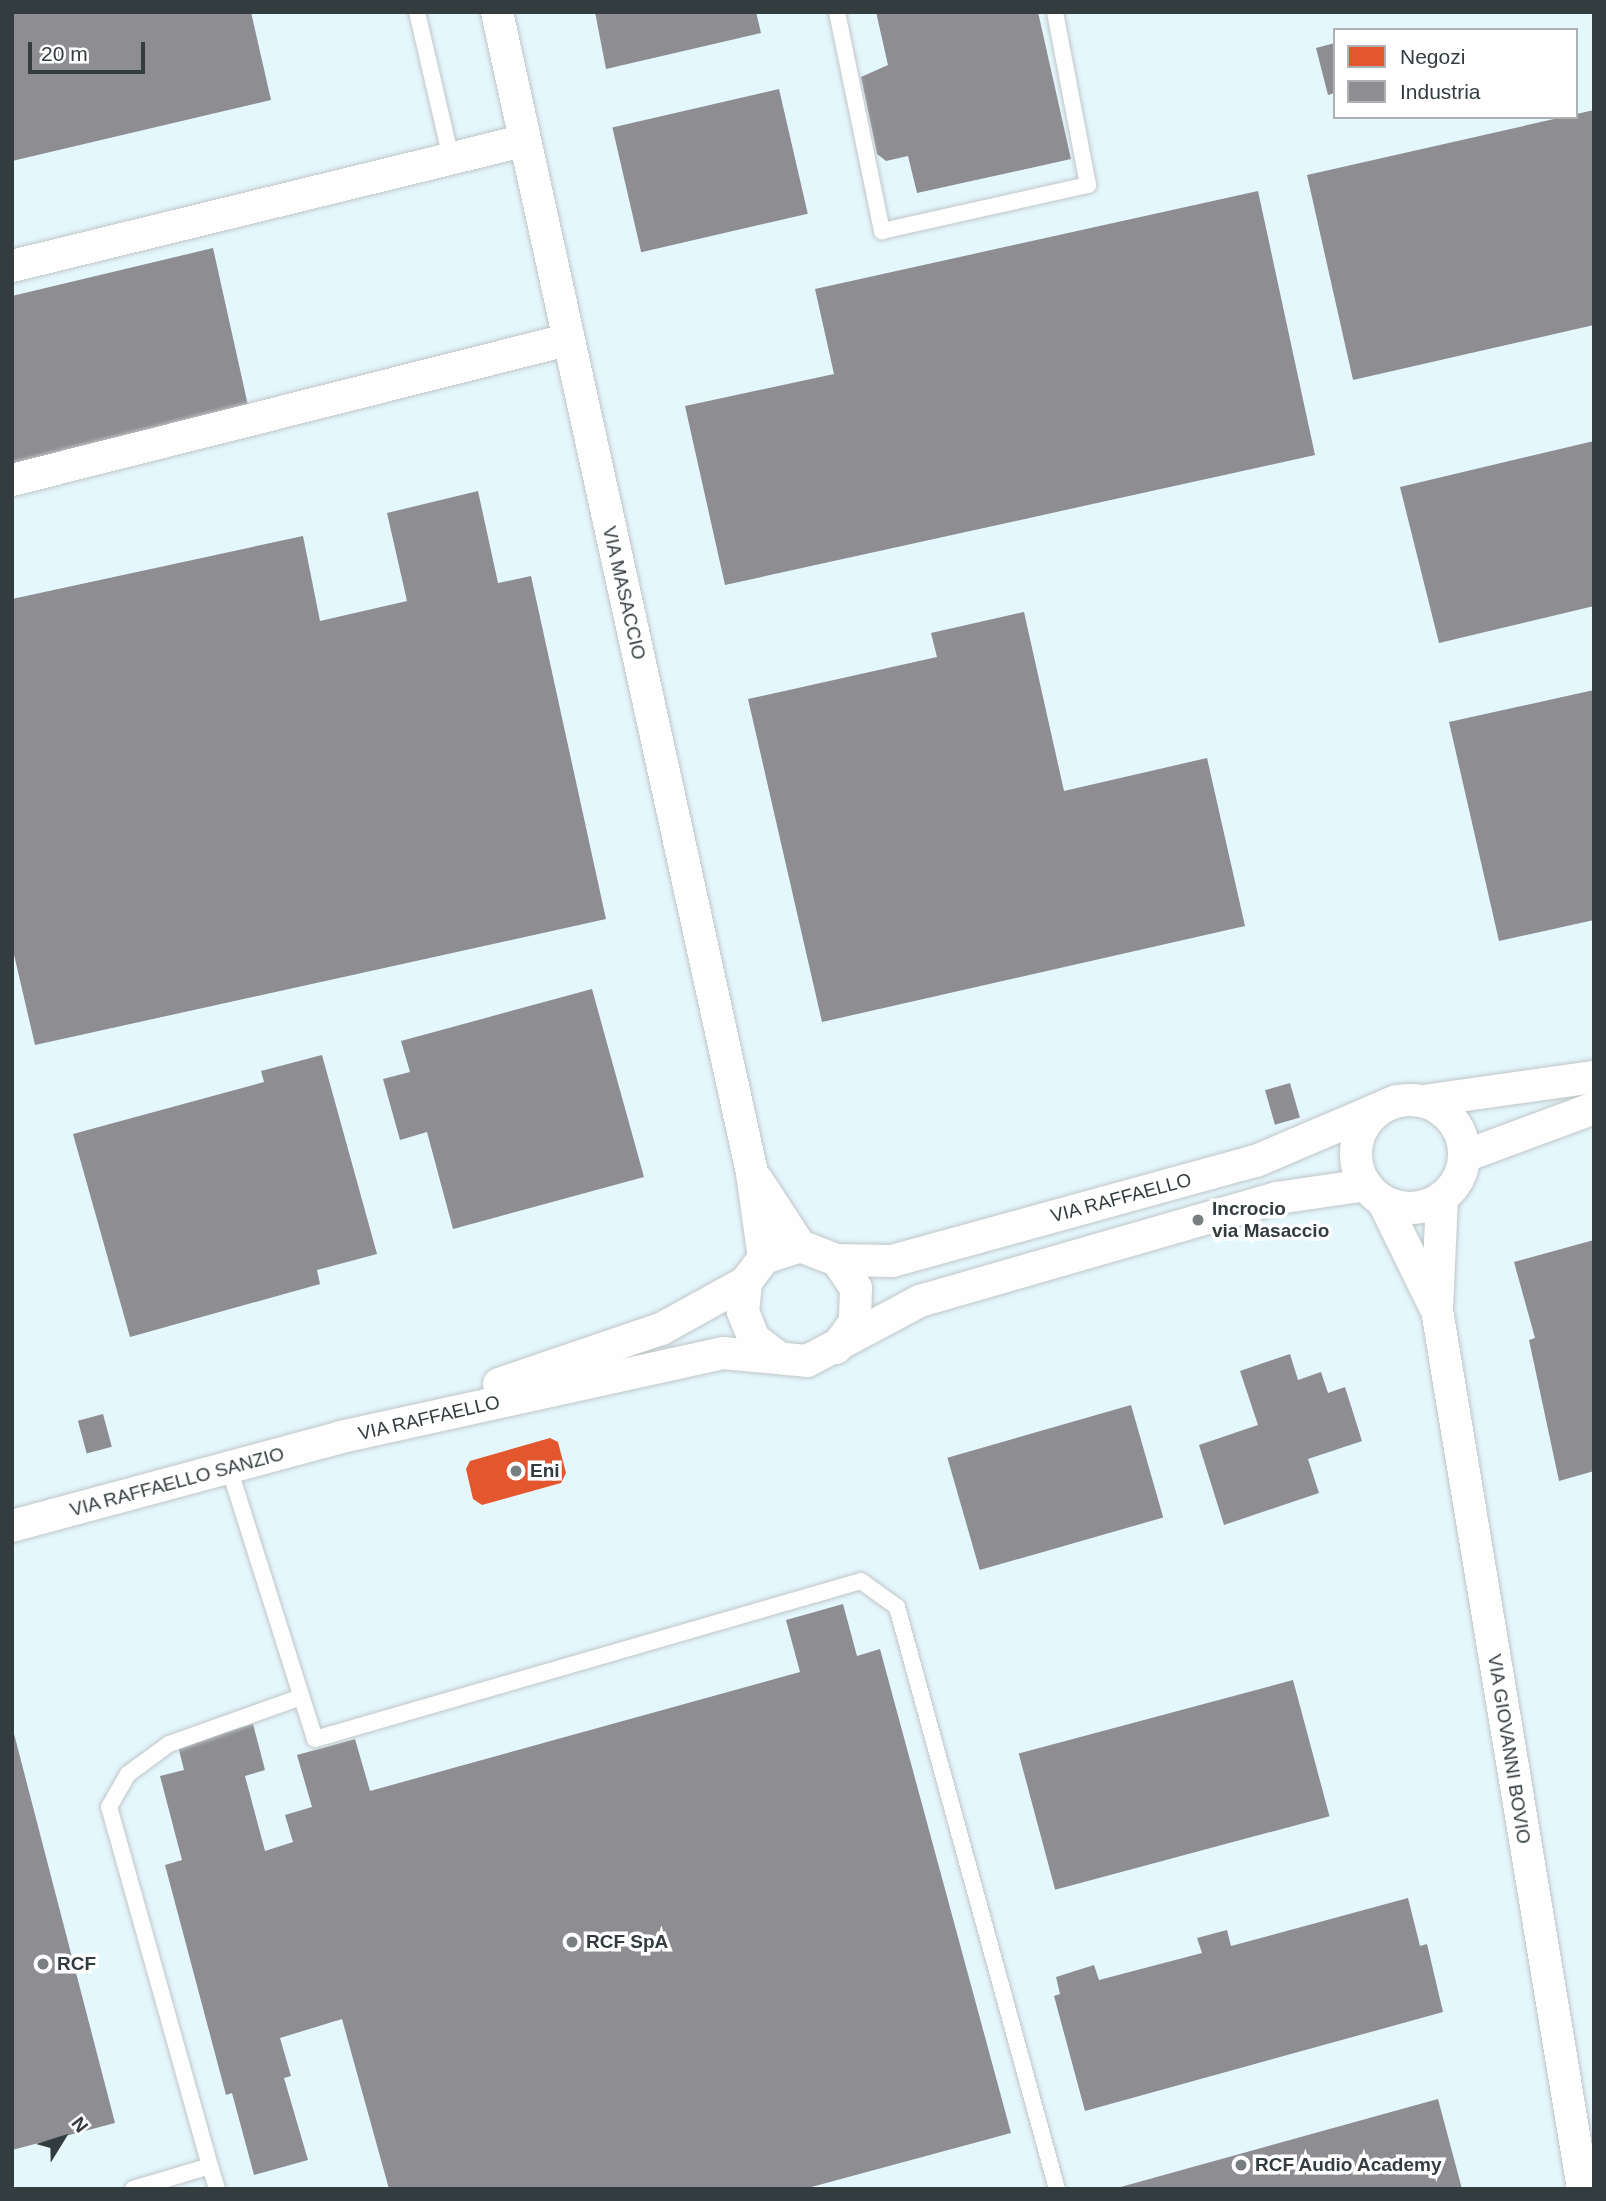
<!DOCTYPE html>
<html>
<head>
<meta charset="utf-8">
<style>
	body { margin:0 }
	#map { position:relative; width:1606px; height:2201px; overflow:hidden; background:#f6fbfc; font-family:Helvetica,sans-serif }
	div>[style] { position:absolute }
	.built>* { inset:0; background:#e4f7fd }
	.shops>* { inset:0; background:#e4572e }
	.industry>* { inset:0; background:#8d8d92; transform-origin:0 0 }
	.roads { filter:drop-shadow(0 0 2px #c0c6c7) drop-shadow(0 0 2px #c0c6c7) }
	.lane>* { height:16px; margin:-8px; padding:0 8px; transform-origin:8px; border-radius:8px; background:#fefeff }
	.street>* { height:32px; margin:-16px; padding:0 16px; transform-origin:16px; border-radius:16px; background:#fefeff }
	.street>.ring { margin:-16px; padding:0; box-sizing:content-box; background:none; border:32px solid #fefeff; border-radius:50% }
	.dots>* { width:19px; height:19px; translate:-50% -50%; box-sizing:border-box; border:4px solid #fff; border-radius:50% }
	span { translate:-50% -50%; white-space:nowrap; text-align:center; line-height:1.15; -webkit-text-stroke:7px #fff; paint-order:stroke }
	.street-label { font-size:19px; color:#333c3f }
	.poi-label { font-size:19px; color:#333c3f; font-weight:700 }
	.left { translate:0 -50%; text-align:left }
	.frame { position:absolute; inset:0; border:14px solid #333c3f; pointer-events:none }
	.legend { position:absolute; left:1333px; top:28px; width:245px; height:91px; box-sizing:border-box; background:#fff; border:2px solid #adb1b2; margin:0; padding:9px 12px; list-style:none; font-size:21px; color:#333c3f }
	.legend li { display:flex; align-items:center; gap:14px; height:35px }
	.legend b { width:35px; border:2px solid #adb1b2 }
	.north { position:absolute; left:28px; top:2103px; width:70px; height:70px; -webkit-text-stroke:5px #fff; paint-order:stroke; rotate:52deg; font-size:19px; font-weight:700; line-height:28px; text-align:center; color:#333c3f }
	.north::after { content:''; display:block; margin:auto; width:24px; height:32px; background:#333c3f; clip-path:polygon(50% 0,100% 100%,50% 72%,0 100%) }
	.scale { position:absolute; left:28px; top:42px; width:117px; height:32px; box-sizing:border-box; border:4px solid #333c3f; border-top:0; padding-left:9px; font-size:21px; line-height:24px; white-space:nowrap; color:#333c3f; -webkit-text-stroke:5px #fff; paint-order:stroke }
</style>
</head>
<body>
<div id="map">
	<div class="built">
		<i style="clip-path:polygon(evenodd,12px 12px,1594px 12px,1594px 2189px,12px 2189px,12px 12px,1335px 30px,1576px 30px,1576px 117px,1335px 117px,1335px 30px)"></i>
	</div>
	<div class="shops">
		<i style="clip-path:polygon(550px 1438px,558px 1442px,566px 1473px,561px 1483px,482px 1505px,473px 1499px,466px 1469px,470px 1461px)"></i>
	</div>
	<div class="industry">
		<i style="clip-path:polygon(12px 12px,251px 12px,271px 100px,12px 161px)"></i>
		<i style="clip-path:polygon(595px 12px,756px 12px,761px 33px,606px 69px)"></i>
		<i style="clip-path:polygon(876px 12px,1038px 12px,1071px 159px,917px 193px,908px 156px,886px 161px,877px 154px,861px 77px,888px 65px)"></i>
		<i style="clip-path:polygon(1335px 43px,1335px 93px,1328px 95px,1316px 48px)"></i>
		<i style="left:779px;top:89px;width:128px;height:171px;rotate:77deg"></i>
		<i style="clip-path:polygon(1594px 110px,1594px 325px,1353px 380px,1307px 175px)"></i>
		<i style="clip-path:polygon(1258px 191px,1315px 455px,725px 585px,685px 406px,834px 374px,815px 289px)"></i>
		<i style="clip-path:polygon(213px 248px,249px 410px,12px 467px,12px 296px)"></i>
		<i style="clip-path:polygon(1594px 441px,1594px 606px,1439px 643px,1400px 487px)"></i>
		<i style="clip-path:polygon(478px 491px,498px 583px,531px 576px,606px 919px,35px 1045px,12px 946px,12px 599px,303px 536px,320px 621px,407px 601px,387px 513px)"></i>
		<i style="clip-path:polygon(1024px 612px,1064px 791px,1207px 758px,1245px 926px,822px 1022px,748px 699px,937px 657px,931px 633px)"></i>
		<i style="clip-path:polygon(1594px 690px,1594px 920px,1499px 941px,1449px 722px)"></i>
		<i style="clip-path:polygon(592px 989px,644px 1177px,453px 1229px,427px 1132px,400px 1140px,383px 1079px,410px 1072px,401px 1041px)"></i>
		<i style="clip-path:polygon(322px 1055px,377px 1254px,317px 1270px,320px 1284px,130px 1337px,73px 1134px,264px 1082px,261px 1071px)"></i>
		<i style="left:1290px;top:1083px;width:36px;height:26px;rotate:74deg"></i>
		<i style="clip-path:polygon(1594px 1240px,1594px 1471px,1559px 1481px,1529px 1340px,1535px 1338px,1514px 1262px)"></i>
		<i style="clip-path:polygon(1290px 1354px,1298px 1380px,1321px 1372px,1328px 1393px,1345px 1387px,1362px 1441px,1308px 1459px,1319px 1493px,1224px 1525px,1199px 1445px,1258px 1425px,1240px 1371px)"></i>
		<i style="left:1131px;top:1405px;width:117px;height:191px;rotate:74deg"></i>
		<i style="left:103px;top:1414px;width:34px;height:26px;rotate:75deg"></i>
		<i style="clip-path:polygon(843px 1604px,857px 1656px,880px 1649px,1011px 2133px,804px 2189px,389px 2189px,342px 2019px,280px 2038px,291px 2076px,284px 2078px,308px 2160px,254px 2175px,232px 2093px,226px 2095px,165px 1865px,182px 1860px,160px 1776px,184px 1770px,178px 1746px,253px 1724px,265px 1770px,245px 1776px,265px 1851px,293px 1842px,285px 1815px,312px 1807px,297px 1755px,355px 1739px,370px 1791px,800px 1672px,786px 1620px)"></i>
		<i style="left:1293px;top:1680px;width:141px;height:284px;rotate:75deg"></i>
		<i style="clip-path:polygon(12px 1726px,115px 2123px,12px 2150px)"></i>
		<i style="clip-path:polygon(1408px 1898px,1420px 1946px,1427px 1944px,1443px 2012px,1085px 2111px,1054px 1996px,1060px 1994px,1056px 1977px,1094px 1965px,1099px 1980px,1202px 1953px,1197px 1938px,1227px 1930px,1231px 1946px)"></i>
		<i style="clip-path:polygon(1438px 2099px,1462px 2189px,1117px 2189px,1117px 2188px)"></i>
	</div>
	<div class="roads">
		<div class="lane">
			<i style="left:417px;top:12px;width:150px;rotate:76.9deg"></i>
			<i style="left:837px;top:12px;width:224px;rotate:78.4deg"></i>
			<i style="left:882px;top:231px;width:211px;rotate:-12.6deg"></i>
			<i style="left:1088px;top:185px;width:176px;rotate:-100.8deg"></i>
			<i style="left:229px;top:1468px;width:284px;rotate:72.4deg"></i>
			<i style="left:315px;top:1739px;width:568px;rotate:-16.14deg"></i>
			<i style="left:861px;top:1581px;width:44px;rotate:35.8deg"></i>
			<i style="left:897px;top:1607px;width:604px;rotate:74.63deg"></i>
			<i style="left:210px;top:2166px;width:373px;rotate:-105.7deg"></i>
			<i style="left:109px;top:1807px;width:38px;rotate:-60deg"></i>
			<i style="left:128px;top:1774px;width:51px;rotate:-36.2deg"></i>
			<i style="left:169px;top:1744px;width:140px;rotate:-19.6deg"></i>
			<i style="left:133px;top:2189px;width:80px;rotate:-16.6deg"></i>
			<i style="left:210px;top:2166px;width:24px;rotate:73deg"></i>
		</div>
		<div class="street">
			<i style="left:497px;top:12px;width:1189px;rotate:77.61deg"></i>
			<i style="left:752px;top:1173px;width:86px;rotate:82deg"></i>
			<i style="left:12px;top:266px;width:526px;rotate:-13.75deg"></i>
			<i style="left:12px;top:480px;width:572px;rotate:-14.16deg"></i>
			<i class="ring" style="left:1356px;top:1100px;width:76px;height:76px"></i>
			<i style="left:1423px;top:1101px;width:173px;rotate:-8deg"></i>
			<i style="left:1465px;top:1156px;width:138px;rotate:-20.4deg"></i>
			<i style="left:757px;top:1180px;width:79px;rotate:56.9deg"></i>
			<i style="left:1442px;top:1198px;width:112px;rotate:92.6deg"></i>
			<i style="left:1437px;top:1310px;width:891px;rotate:80.57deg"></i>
			<i style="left:1383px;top:1201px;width:118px;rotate:63.9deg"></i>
			<i style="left:837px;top:1260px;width:55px;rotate:1deg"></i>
			<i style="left:892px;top:1261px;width:377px;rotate:-15.4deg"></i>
			<i style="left:1256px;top:1161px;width:153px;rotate:-23.1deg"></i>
			<i style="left:778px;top:1357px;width:30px;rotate:-143deg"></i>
			<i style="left:754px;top:1339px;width:29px;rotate:-112deg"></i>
			<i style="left:743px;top:1312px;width:30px;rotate:-84deg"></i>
			<i style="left:746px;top:1282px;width:30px;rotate:-53deg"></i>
			<i style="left:764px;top:1258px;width:38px;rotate:-18deg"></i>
			<i style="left:800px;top:1246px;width:40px;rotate:21deg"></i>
			<i style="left:837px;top:1260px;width:34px;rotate:56deg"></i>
			<i style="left:856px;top:1288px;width:34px;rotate:92deg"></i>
			<i style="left:855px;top:1322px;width:32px;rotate:126deg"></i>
			<i style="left:499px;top:1384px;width:171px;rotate:-18.8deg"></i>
			<i style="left:661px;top:1329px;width:97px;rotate:-28.9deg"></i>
			<i style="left:12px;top:1526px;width:341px;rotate:-15.1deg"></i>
			<i style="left:341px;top:1437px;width:391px;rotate:-12.4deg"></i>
			<i style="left:723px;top:1353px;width:84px;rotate:5.4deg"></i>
			<i style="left:807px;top:1361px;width:128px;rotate:-28deg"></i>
			<i style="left:920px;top:1301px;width:372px;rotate:-16.1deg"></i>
			<i style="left:1277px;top:1198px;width:90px;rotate:-8.3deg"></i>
		</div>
	</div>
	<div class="dots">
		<i style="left:1198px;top:1220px;background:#777f81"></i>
		<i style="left:516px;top:1471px;background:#777f81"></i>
		<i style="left:572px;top:1942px;background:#777f81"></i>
		<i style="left:43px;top:1964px;background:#777f81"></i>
		<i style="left:1241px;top:2165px;background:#777f81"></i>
	</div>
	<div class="street-label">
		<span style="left:624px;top:593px;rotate:77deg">VIA MASACCIO</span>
		<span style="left:1121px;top:1198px;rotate:-15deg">VIA RAFFAELLO</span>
		<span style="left:429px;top:1418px;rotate:-13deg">VIA RAFFAELLO</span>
		<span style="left:177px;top:1482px;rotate:-15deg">VIA RAFFAELLO SANZIO</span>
		<span style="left:1509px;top:1749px;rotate:81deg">VIA GIOVANNI BOVIO</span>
	</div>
	<div class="poi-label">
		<span class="left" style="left:1212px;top:1220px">Incrocio<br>via Masaccio</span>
		<span class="left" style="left:530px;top:1471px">Eni</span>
		<span class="left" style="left:586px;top:1942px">RCF SpA</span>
		<span class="left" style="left:57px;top:1964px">RCF</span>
		<span class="left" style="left:1255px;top:2165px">RCF Audio Academy</span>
	</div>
	<div class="frame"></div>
	<ul class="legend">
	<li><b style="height:19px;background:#e4572e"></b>Negozi</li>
	<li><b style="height:19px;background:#8d8d92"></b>Industria</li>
	</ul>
	<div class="north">N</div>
	<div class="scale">20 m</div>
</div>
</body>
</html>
